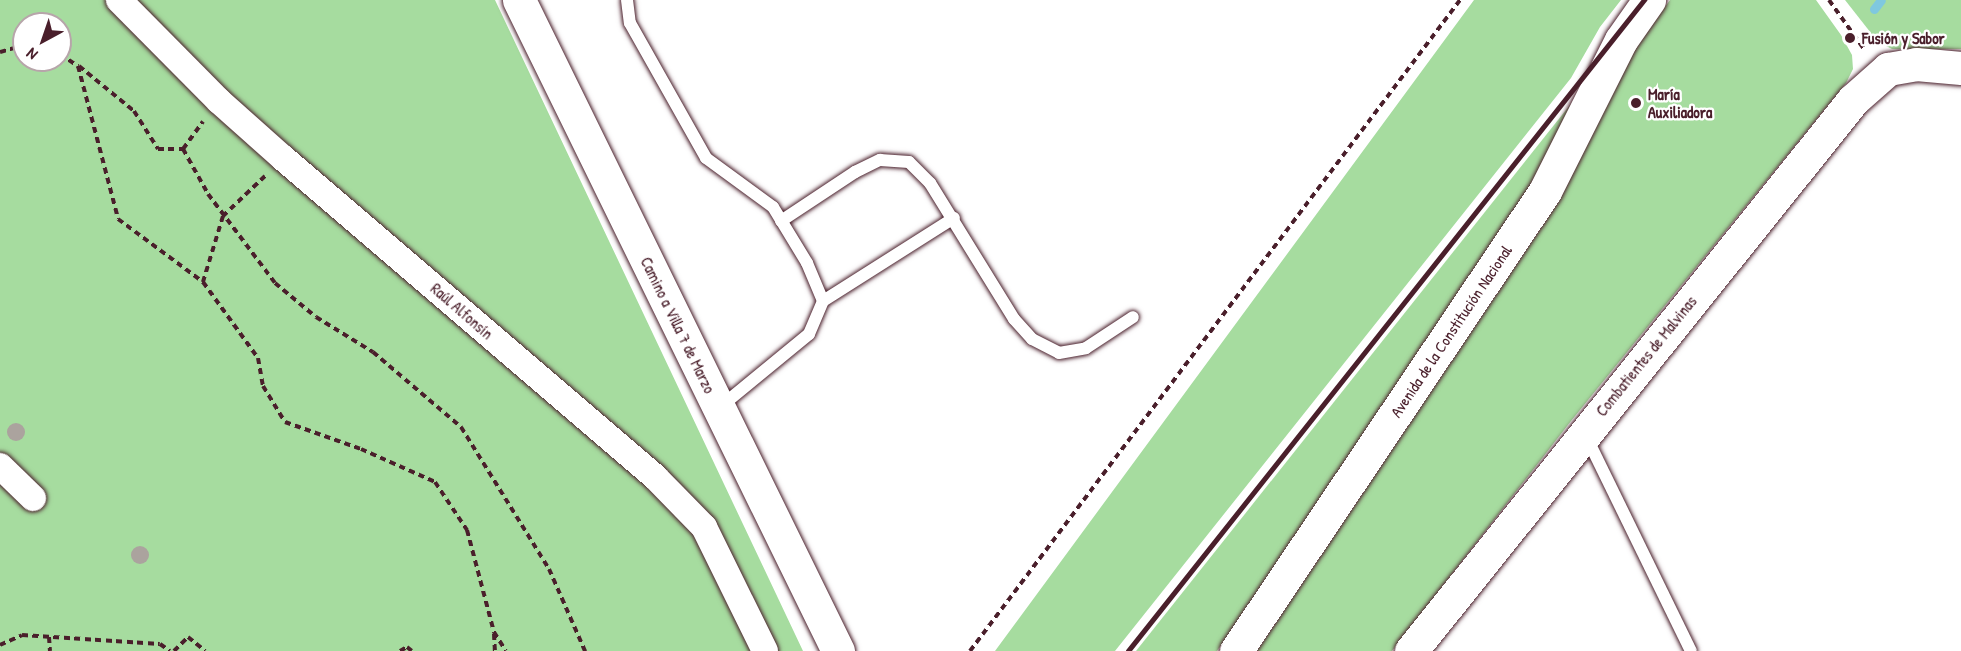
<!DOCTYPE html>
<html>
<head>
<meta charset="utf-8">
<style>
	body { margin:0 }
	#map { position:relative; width:1961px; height:651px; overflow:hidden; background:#fff; font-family:"Patrick Hand",sans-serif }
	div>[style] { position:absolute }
	.green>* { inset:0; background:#a6dc9f }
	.stream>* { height:9px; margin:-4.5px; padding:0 4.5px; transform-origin:4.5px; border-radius:4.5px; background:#7fc8df }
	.path>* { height:4px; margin-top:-2px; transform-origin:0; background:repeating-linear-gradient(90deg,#4a1f2b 0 6px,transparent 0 10.5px) }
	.roads { filter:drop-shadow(0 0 2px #4a1f2b) drop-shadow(0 0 2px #4a1f2b) }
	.lane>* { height:12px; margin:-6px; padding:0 6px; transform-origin:6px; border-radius:6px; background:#fff }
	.street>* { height:26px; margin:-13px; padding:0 13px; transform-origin:13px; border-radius:13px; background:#fff }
	.secondary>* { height:33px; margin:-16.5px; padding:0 16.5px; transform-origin:16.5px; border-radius:16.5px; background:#fff }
	.rail>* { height:4.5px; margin:-2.25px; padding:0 2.25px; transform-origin:2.25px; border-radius:2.25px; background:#4a1f2b }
	.trees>* { width:18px; height:18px; margin:-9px; border-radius:50%; background:#aba39e }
	.dots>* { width:16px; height:16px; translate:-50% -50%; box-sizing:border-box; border:3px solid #fff; border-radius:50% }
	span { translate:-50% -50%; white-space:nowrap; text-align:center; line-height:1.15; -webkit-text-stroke:4.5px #fff; paint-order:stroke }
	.poi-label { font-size:16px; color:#4a1f2b; font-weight:700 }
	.left { translate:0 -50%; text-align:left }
	.street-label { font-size:16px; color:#4a1f2b }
	.north { position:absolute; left:12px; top:12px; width:60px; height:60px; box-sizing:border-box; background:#fff; border:2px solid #b7a5aa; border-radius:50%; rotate:220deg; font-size:16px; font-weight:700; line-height:24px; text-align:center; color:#4a1f2b }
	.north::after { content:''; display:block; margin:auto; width:21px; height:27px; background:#4a1f2b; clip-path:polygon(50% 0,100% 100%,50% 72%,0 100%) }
</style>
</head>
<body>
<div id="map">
	<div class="green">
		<i style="clip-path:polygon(evenodd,0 0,495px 0,803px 651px,0 651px,0 0,24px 24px,60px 24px,60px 60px,24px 60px,24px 24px)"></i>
		<i style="clip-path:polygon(1474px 0,1621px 0,1600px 27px,1571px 78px,1115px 651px,995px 651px)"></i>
		<i style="clip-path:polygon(1670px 0,1816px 0,1841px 35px,1852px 55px,1853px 69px,1846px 83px,1571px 421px,1392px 651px,1257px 651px,1558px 203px,1632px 52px)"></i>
		<i style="clip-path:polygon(1845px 0,1961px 0,1961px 49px,1892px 49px,1878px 42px)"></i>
		<i style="clip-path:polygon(1589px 81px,1533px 186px,1217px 651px,1136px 651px)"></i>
	</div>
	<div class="stream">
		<i style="left:1874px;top:9px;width:11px;rotate:-52deg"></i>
	</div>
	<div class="path">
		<i style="left:1829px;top:0;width:60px;rotate:54.5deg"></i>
		<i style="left:0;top:52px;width:25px;rotate:-16deg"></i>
		<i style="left:60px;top:54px;width:22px;rotate:34deg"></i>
		<i style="left:78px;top:66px;width:158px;rotate:75.3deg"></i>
		<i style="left:118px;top:219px;width:106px;rotate:36.5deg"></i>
		<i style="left:79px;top:66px;width:71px;rotate:39.3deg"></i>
		<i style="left:134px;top:111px;width:45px;rotate:57.7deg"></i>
		<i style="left:158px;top:149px;width:25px"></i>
		<i style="left:183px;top:149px;width:34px;rotate:-54deg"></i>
		<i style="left:183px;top:149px;width:51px;rotate:60.9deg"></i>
		<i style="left:208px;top:194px;width:111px;rotate:53deg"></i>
		<i style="left:275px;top:283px;width:53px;rotate:39.7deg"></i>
		<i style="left:316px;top:317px;width:67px;rotate:31.6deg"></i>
		<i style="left:373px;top:352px;width:116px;rotate:40.4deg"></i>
		<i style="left:461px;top:427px;width:167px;rotate:58.2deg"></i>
		<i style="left:549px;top:569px;width:90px;rotate:66.3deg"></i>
		<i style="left:265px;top:176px;width:58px;rotate:136.4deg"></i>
		<i style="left:223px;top:216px;width:69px;rotate:106.9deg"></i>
		<i style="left:203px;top:282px;width:94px;rotate:54.1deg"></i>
		<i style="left:258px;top:358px;width:28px;rotate:80deg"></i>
		<i style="left:263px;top:386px;width:42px;rotate:58.6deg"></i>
		<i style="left:285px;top:422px;width:81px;rotate:19.6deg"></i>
		<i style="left:361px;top:449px;width:81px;rotate:24deg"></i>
		<i style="left:435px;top:482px;width:58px;rotate:56.3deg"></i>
		<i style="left:467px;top:530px;width:106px;rotate:75.2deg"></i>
		<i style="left:494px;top:632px;width:22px;rotate:58deg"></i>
		<i style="left:494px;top:634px;width:17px;rotate:87deg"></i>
		<i style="left:49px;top:637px;width:14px;rotate:86deg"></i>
		<i style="left:0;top:645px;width:24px;rotate:-24deg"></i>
		<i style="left:22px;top:635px;width:138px;rotate:3.7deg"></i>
		<i style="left:160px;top:644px;width:12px;rotate:35deg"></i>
		<i style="left:174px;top:651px;width:20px;rotate:-45deg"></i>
		<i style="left:188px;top:637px;width:22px;rotate:39deg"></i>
		<i style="left:400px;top:651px;width:8px;rotate:-30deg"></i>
		<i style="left:407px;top:647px;width:6px;rotate:39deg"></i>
		<i style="left:970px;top:651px;width:815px;rotate:-53.03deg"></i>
	</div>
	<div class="roads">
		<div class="lane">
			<i style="left:627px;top:0;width:23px;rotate:83deg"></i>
			<i style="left:630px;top:23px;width:155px;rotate:60.6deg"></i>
			<i style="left:706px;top:158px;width:83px;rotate:36.2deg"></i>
			<i style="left:773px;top:207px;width:66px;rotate:58.7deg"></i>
			<i style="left:807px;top:263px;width:41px;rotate:67.2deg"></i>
			<i style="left:823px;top:301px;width:36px;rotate:113deg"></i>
			<i style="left:809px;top:334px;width:115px;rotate:140.6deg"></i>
			<i style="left:781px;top:221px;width:89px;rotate:-33.5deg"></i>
			<i style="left:855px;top:172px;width:28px;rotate:-26deg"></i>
			<i style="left:880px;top:160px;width:29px;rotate:4deg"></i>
			<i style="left:909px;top:162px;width:30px;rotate:45deg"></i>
			<i style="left:930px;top:183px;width:160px;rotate:58.3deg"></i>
			<i style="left:1014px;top:319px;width:27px;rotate:48deg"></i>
			<i style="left:1032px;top:339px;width:30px;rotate:27deg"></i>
			<i style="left:1059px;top:353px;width:27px;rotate:-10deg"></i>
			<i style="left:1086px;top:348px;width:56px;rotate:-33.4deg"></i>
			<i style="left:823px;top:301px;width:155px;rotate:-32.4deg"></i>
			<i style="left:1586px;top:436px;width:239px;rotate:64deg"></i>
		</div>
		<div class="street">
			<i style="left:119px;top:0;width:142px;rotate:45.3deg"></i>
			<i style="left:219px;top:101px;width:86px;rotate:41.7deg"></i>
			<i style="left:283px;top:158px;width:491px;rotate:40.6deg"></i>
			<i style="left:656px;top:478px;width:69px;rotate:45.6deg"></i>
			<i style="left:704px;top:527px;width:138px;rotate:63.8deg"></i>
			<i style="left:0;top:466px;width:46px;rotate:44.1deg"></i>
		</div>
		<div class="secondary">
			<i style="left:519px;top:0;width:725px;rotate:63.89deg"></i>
			<i style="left:1236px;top:651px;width:554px;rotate:-56.11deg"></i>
			<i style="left:1545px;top:191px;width:169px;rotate:-63.3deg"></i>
			<i style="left:1621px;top:40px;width:49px;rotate:-55deg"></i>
			<i style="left:1411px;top:651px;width:706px;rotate:-51.26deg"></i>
			<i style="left:1853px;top:100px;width:47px;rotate:-41.5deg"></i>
			<i style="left:1888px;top:69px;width:28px;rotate:-10deg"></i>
			<i style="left:1916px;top:64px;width:45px;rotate:5.1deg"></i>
		</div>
	</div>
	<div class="rail">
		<i style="left:1128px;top:651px;width:831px;rotate:-51.6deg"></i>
	</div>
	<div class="trees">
		<i style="left:16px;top:432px"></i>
		<i style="left:140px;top:555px"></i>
	</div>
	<div class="dots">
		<i style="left:1850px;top:38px;background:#4a1f2b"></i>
		<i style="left:1636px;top:103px;background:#4a1f2b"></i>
	</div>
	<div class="poi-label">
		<span class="left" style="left:1862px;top:38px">Fusión y Sabor</span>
		<span class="left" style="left:1648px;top:103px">María<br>Auxiliadora</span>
	</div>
	<div class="street-label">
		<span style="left:462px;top:311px;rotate:41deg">Raúl Alfonsín</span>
		<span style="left:678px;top:325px;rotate:64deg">Camino a Villa 7 de Marzo</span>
		<span style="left:1451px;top:331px;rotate:-56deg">Avenida de la Constitución Nacional</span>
		<span style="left:1646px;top:356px;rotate:-51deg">Combatientes de Malvinas</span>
	</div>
	<div class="north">N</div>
</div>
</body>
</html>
